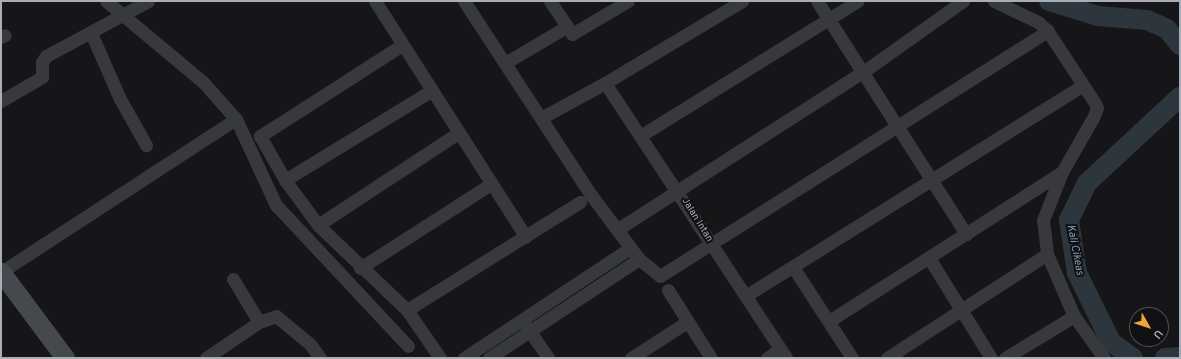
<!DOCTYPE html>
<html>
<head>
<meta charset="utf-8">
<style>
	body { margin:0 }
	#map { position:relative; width:1181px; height:359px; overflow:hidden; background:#161618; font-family:Overpass,sans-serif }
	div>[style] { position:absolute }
	.river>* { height:20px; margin:-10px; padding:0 10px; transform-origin:10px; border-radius:10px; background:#2c363c }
	.street>* { height:13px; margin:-6.5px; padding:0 6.5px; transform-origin:6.5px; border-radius:6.5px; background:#37393d }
	.secondary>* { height:19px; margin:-9.5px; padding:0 9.5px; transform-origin:9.5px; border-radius:9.5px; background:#45484d }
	span { translate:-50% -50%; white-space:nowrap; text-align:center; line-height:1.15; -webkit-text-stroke:4px #111113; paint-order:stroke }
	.street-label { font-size:10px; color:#a8aeb8 }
	.water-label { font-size:11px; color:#7f9eb3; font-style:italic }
	.frame { position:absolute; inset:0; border:2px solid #a8aeb8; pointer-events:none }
	.north { position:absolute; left:1129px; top:307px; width:40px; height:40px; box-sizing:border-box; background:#111113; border:1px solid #4d5055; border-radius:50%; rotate:129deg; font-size:11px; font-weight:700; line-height:16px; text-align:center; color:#a8aeb8 }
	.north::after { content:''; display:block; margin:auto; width:14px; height:18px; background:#f1a436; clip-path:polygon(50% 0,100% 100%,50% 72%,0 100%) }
</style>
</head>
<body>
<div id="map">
	<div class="river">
		<i style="left:1049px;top:1px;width:51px;rotate:17deg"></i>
		<i style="left:1098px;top:16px;width:49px;rotate:4.7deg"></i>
		<i style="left:1147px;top:20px;width:22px;rotate:24deg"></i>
		<i style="left:1167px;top:29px;width:21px;rotate:51deg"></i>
		<i style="left:1133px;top:358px;width:27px;rotate:-144deg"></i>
		<i style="left:1111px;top:342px;width:77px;rotate:-116.2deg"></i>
		<i style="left:1077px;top:273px;width:54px;rotate:-98.6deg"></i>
		<i style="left:1069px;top:220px;width:41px;rotate:-64.1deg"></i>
		<i style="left:1087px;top:183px;width:127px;rotate:-42.8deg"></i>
		<i style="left:1165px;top:358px;width:15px;rotate:-4deg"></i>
	</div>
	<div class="street">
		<i style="left:106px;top:1px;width:126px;rotate:39.9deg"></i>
		<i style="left:203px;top:82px;width:50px;rotate:48.3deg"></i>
		<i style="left:236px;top:119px;width:95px;rotate:65.1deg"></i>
		<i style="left:276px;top:205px;width:193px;rotate:46.9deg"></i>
		<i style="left:375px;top:1px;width:280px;rotate:57.4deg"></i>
		<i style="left:464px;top:1px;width:232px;rotate:56.8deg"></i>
		<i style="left:591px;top:195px;width:80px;rotate:53.1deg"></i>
		<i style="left:639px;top:259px;width:27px;rotate:39deg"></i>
		<i style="left:660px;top:276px;width:459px;rotate:-32.3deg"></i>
		<i style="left:550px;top:1px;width:40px;rotate:56deg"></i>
		<i style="left:572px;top:34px;width:65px;rotate:-30.5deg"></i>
		<i style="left:817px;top:1px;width:277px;rotate:57.4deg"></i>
		<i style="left:994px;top:1px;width:49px;rotate:25.5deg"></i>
		<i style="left:1038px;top:22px;width:12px;rotate:42deg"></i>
		<i style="left:1047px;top:30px;width:87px;rotate:56.7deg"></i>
		<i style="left:1095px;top:103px;width:5px;rotate:68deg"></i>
		<i style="left:1097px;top:108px;width:9px;rotate:111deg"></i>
		<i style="left:1094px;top:116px;width:64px;rotate:119.7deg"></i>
		<i style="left:1062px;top:172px;width:52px;rotate:111.6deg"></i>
		<i style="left:1043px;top:220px;width:34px;rotate:83deg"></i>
		<i style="left:1047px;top:254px;width:68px;rotate:66.5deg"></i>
		<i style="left:1074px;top:316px;width:52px;rotate:54.5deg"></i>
		<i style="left:91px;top:33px;width:72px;rotate:66.3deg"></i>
		<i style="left:120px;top:99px;width:53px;rotate:60.5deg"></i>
		<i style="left:1px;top:37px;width:4px;rotate:-27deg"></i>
		<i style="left:402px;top:45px;width:169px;rotate:147.3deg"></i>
		<i style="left:260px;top:136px;width:51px;rotate:60.4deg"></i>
		<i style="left:285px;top:180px;width:56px;rotate:53.7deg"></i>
		<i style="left:318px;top:225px;width:123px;rotate:43.7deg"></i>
		<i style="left:407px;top:310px;width:58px;rotate:55.5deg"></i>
		<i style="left:505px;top:63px;width:71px;rotate:-30.5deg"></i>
		<i style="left:605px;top:83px;width:329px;rotate:56.6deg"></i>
		<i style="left:1px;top:101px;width:48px;rotate:-30.3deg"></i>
		<i style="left:42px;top:77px;width:15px;rotate:-90deg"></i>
		<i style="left:42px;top:62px;width:7px;rotate:-56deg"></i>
		<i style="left:46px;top:56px;width:116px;rotate:-28.3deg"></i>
		<i style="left:541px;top:118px;width:73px;rotate:-28.7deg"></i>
		<i style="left:605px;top:83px;width:160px;rotate:-30.9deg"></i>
		<i style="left:640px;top:136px;width:256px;rotate:-31.8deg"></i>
		<i style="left:285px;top:180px;width:171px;rotate:-31.4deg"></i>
		<i style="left:318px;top:225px;width:168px;rotate:-33.3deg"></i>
		<i style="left:618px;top:229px;width:291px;rotate:-32.7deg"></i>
		<i style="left:863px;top:72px;width:123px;rotate:-35.4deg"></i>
		<i style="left:929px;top:258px;width:118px;rotate:58.2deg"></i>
		<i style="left:793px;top:267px;width:108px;rotate:57deg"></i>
		<i style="left:360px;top:268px;width:156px;rotate:-32.7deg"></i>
		<i style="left:1px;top:272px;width:280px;rotate:-33.1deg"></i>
		<i style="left:233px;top:279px;width:50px;rotate:58.8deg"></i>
		<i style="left:668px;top:290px;width:80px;rotate:57.7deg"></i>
		<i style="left:747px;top:295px;width:396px;rotate:-32deg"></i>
		<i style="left:407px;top:310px;width:204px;rotate:-32deg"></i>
		<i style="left:829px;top:321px;width:277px;rotate:-32.6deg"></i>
		<i style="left:526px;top:326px;width:39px;rotate:55deg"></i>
		<i style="left:206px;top:358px;width:64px;rotate:-34.2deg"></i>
		<i style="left:259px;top:322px;width:18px;rotate:-19deg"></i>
		<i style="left:276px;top:316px;width:44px;rotate:39.5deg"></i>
		<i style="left:310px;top:344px;width:17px;rotate:54deg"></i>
		<i style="left:464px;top:358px;width:199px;rotate:-33.5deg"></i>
		<i style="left:489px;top:358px;width:180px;rotate:-33.4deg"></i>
		<i style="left:631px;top:358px;width:67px;rotate:-32.7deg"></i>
		<i style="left:767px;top:358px;width:16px;rotate:-35deg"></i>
		<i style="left:887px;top:358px;width:191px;rotate:-33deg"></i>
		<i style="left:1005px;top:358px;width:81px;rotate:-31.3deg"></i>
	</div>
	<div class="secondary">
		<i style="left:1px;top:272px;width:107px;rotate:53.3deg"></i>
	</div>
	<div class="street-label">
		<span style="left:697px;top:220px;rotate:58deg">Jalan Intan</span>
	</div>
	<div class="water-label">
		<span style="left:1075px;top:250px;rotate:79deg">Kali Cikeas</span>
	</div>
	<div class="frame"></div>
	<div class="north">U</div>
</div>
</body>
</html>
